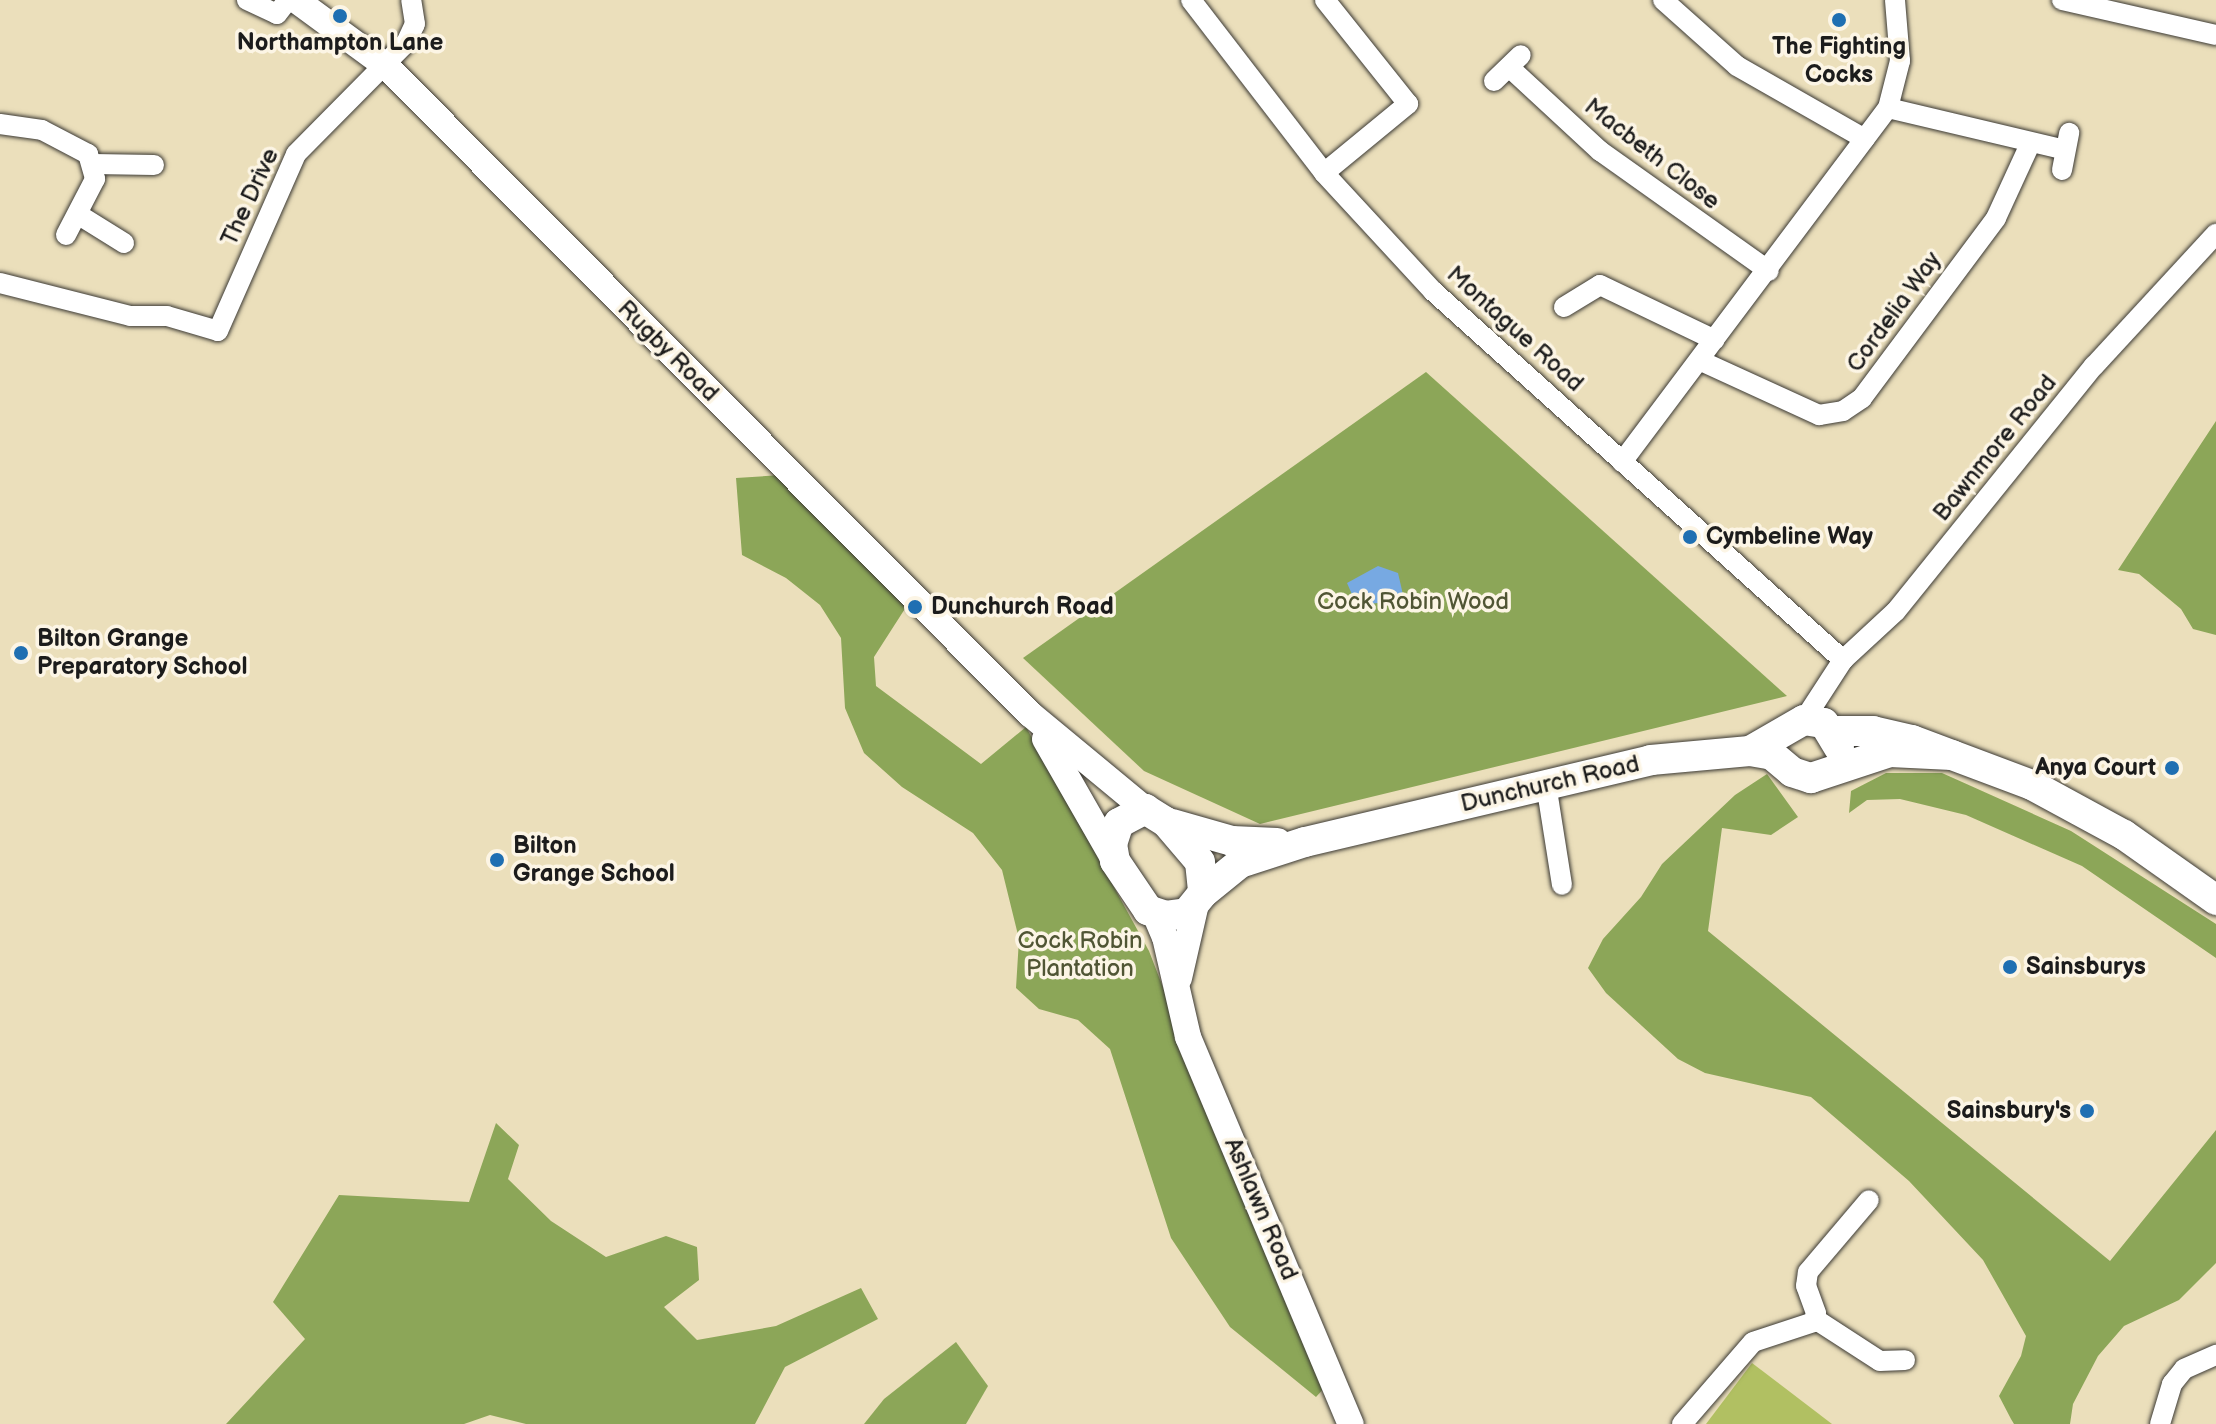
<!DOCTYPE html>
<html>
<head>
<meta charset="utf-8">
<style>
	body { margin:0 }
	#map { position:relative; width:2216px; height:1424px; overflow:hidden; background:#ebdfbb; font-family:"Balsamiq Sans",sans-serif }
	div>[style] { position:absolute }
	.green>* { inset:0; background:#b1c062 }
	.forest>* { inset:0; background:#8ca658 }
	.water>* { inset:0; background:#77a9e2 }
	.roads { filter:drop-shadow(0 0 2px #3b3934) drop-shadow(0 0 2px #3b3934) }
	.minor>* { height:20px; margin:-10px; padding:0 10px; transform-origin:10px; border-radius:10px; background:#fff }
	.major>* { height:26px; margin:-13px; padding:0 13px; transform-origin:13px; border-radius:13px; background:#fff }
	.highway>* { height:30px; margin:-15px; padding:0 15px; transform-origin:15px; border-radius:15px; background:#fff }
	.dots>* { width:22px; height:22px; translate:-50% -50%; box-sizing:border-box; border:4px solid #fcf5e5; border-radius:50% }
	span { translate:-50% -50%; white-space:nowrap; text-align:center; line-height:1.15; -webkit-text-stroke:7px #fcf5e5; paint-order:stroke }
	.poi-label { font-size:24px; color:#1c1c1c; font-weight:700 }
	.left { translate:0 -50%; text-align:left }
	.right { translate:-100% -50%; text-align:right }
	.street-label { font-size:24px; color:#1c1c1c }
	.park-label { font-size:24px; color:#505534 }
</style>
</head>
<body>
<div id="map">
	<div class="green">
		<i style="clip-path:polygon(1752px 1363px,1832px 1424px,1706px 1424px)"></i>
	</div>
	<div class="forest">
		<i style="clip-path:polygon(1426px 372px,1787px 696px,1260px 824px,1144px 771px,1023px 658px)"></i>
		<i style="clip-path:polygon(2216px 421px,2216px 635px,2193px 629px,2181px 609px,2139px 574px,2118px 570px)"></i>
		<i style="clip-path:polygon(781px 475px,908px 604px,874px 657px,876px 686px,981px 764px,1026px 727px,1149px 951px,1239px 1185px,1326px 1386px,1316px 1397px,1230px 1327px,1171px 1238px,1110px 1049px,1078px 1020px,1039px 1009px,1016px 988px,1019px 939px,1002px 870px,973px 833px,902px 787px,864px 753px,845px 708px,841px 638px,820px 605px,786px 578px,742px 555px,736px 478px)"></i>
		<i style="clip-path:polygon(1886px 773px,1942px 773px,2071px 831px,2216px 924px,2216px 958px,2082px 866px,1966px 815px,1900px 799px,1867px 800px,1849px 813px,1851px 791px)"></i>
		<i style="clip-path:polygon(1767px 774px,1798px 817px,1771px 835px,1722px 828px,1708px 931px,2110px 1261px,2216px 1130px,2216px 1263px,2179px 1300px,2124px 1326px,2098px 1356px,2073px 1404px,2070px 1424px,2014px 1424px,2011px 1419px,1999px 1396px,2021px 1356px,2026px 1336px,1983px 1260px,1909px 1181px,1811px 1097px,1705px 1073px,1678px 1059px,1606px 993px,1588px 968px,1603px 939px,1641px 897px,1662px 864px,1735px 795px)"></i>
		<i style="clip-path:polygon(496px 1123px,519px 1145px,508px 1179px,551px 1221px,606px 1257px,666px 1236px,697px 1247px,699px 1280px,664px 1307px,697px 1340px,776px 1326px,861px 1288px,878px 1319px,785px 1367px,755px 1424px,526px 1424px,490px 1415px,464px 1424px,226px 1424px,305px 1339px,273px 1302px,339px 1195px,469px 1202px)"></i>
		<i style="clip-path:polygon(956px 1342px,988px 1386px,966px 1424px,864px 1424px,884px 1399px)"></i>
	</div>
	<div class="water">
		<i style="clip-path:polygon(1378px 566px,1398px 573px,1404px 599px,1357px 606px,1347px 583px)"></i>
	</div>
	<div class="roads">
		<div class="minor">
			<i style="left:247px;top:0;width:33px;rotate:25deg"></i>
			<i style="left:277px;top:14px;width:18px;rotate:-52deg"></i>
			<i style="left:1191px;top:0;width:218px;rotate:52.4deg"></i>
			<i style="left:1324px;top:173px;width:161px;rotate:47.3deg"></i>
			<i style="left:1433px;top:291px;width:552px;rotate:41.99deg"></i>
			<i style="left:1663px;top:0;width:99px;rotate:41.7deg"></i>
			<i style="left:1737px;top:66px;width:147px;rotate:29.7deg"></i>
			<i style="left:2062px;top:0;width:158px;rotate:12.8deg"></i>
			<i style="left:1509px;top:67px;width:124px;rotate:42.7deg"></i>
			<i style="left:1600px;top:151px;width:207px;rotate:35.4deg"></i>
			<i style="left:1494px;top:81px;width:37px;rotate:-44deg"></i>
			<i style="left:1888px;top:108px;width:182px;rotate:13.3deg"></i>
			<i style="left:0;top:124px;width:42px;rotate:8.1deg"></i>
			<i style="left:42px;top:130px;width:52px;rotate:27.6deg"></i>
			<i style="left:88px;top:154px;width:26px;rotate:74deg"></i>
			<i style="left:95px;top:179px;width:63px;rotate:117.4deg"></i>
			<i style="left:93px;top:164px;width:61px;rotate:0.9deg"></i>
			<i style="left:2062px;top:170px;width:38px;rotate:-79deg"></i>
			<i style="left:1324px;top:173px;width:109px;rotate:-39.4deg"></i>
			<i style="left:1408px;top:104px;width:133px;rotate:-128.6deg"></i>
			<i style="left:79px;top:215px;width:53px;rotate:31.9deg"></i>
			<i style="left:0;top:283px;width:134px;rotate:14.2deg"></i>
			<i style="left:130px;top:316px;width:37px"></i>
			<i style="left:167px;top:316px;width:53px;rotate:16.4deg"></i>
			<i style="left:218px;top:331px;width:193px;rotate:-66.2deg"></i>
			<i style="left:296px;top:154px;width:156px;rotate:-45.3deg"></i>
			<i style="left:406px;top:43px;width:21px;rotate:-65deg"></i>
			<i style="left:415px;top:24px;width:24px;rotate:-99deg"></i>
			<i style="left:1564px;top:307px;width:42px;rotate:-31.4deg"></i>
			<i style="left:1600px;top:285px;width:127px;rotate:25.6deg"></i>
			<i style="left:1701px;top:361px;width:130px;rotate:24.6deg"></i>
			<i style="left:1819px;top:415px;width:24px;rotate:-9deg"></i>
			<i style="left:1843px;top:411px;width:23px;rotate:-34deg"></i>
			<i style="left:1862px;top:398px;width:224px;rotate:-53.3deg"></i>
			<i style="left:1996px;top:218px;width:81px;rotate:-65.3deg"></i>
			<i style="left:1622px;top:462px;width:443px;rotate:-53.1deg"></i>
			<i style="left:1888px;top:108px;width:49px;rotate:-75.7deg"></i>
			<i style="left:1900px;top:61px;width:61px;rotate:-94.7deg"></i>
			<i style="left:1804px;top:720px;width:72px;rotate:-57deg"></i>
			<i style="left:1843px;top:660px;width:72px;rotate:-42.8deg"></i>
			<i style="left:1896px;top:611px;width:315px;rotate:-51.1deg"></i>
			<i style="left:2094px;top:366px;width:180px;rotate:-47.3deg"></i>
			<i style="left:1546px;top:784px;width:102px;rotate:81deg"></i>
			<i style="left:1815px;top:1319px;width:77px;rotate:32.9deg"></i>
			<i style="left:1880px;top:1361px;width:25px;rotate:-2deg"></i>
			<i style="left:1682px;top:1424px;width:108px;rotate:-49.1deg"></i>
			<i style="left:1753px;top:1342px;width:64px;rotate:-18.2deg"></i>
			<i style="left:1814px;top:1322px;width:9px;rotate:-77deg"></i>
			<i style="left:1816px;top:1313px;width:29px;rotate:-110deg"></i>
			<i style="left:1806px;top:1286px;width:14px;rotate:-82deg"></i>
			<i style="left:1808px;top:1272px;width:94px;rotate:-49.7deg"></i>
			<i style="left:2160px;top:1424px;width:42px;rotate:-73.3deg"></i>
			<i style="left:2172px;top:1384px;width:19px;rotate:-51deg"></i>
			<i style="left:2184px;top:1369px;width:35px;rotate:-24deg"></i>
		</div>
		<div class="major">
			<i style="left:296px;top:0;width:112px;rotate:36.3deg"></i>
			<i style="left:386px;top:66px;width:914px;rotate:45.18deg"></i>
			<i style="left:1030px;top:714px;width:149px;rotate:39.6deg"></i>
			<i style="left:1045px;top:739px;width:141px;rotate:60.2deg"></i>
			<i style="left:1155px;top:914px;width:25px;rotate:67deg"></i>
			<i style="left:1165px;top:937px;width:103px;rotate:77deg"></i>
			<i style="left:1188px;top:1037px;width:420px;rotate:67.2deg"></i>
			<i style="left:1179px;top:978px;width:72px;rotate:-77.1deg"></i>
		</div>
		<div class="highway">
			<i style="left:1834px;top:731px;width:39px"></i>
			<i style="left:1873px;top:731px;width:40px;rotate:13deg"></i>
			<i style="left:1912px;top:740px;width:128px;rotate:20.6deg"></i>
			<i style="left:2032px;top:785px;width:105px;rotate:28.5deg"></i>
			<i style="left:2124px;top:835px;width:113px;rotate:35.2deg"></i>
			<i style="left:1750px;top:751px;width:62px;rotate:-29.9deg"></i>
			<i style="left:1804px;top:720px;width:20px;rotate:9deg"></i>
			<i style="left:1824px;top:723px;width:29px;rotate:59deg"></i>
			<i style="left:1145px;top:809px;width:25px;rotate:32deg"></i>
			<i style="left:1166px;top:822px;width:52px;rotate:49.6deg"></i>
			<i style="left:1200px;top:862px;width:31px;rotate:84deg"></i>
			<i style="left:1203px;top:893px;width:26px;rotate:129deg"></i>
			<i style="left:1187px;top:913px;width:21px;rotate:172deg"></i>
			<i style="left:1166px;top:916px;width:19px;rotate:-162deg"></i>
			<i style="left:1148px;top:910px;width:59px;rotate:-124deg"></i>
			<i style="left:1115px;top:861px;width:17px;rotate:-100deg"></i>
			<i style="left:1112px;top:844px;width:22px;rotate:-72deg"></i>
			<i style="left:1119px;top:823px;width:30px;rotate:-28deg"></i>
			<i style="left:1172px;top:824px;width:62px;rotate:15.8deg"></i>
			<i style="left:1232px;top:841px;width:45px;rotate:2.5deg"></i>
			<i style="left:1203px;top:893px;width:48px;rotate:-39deg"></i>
			<i style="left:1240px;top:863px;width:68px;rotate:-17.9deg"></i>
			<i style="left:1305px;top:842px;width:356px;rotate:-13.3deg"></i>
			<i style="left:1651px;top:760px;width:99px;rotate:-5.2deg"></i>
			<i style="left:1750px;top:751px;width:22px;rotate:10deg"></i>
			<i style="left:1772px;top:755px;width:26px;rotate:40deg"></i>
			<i style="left:1792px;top:772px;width:20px;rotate:18deg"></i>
			<i style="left:1811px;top:778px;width:83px;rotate:-18.2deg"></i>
			<i style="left:1890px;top:752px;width:62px;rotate:2.8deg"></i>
		</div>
	</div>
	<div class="dots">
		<i style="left:340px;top:16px;background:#1f6fb2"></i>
		<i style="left:1839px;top:20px;background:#1f6fb2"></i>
		<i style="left:1690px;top:537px;background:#1f6fb2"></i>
		<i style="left:915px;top:607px;background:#1f6fb2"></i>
		<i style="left:21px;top:653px;background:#1f6fb2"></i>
		<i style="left:2172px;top:768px;background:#1f6fb2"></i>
		<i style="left:497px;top:860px;background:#1f6fb2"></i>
		<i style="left:2010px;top:967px;background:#1f6fb2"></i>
		<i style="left:2087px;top:1111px;background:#1f6fb2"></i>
	</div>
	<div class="poi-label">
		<span style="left:340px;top:43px">Northampton Lane</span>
		<span style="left:1839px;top:61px">The Fighting<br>Cocks</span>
		<span class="left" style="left:1706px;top:537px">Cymbeline Way</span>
		<span class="left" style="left:931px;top:607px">Dunchurch Road</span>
		<span class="left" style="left:37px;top:653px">Bilton Grange<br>Preparatory School</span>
		<span class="right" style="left:2156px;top:768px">Anya Court</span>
		<span class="left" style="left:513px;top:860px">Bilton<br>Grange School</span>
		<span class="left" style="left:2026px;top:967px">Sainsburys</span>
		<span class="right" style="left:2071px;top:1111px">Sainsbury's</span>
	</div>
	<div class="street-label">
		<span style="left:1652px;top:154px;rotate:38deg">Macbeth Close</span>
		<span style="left:250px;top:197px;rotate:-65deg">The Drive</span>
		<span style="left:1894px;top:312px;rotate:-54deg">Cordelia Way</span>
		<span style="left:1515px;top:329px;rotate:42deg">Montague Road</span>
		<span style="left:668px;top:351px;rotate:45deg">Rugby Road</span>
		<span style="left:1995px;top:448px;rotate:-51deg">Bawnmore Road</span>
		<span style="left:1550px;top:784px;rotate:-13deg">Dunchurch Road</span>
		<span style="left:1261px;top:1209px;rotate:67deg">Ashlawn Road</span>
	</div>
	<div class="park-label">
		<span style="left:1413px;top:602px">Cock Robin Wood</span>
		<span style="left:1080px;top:955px">Cock Robin<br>Plantation</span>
	</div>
</div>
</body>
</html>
